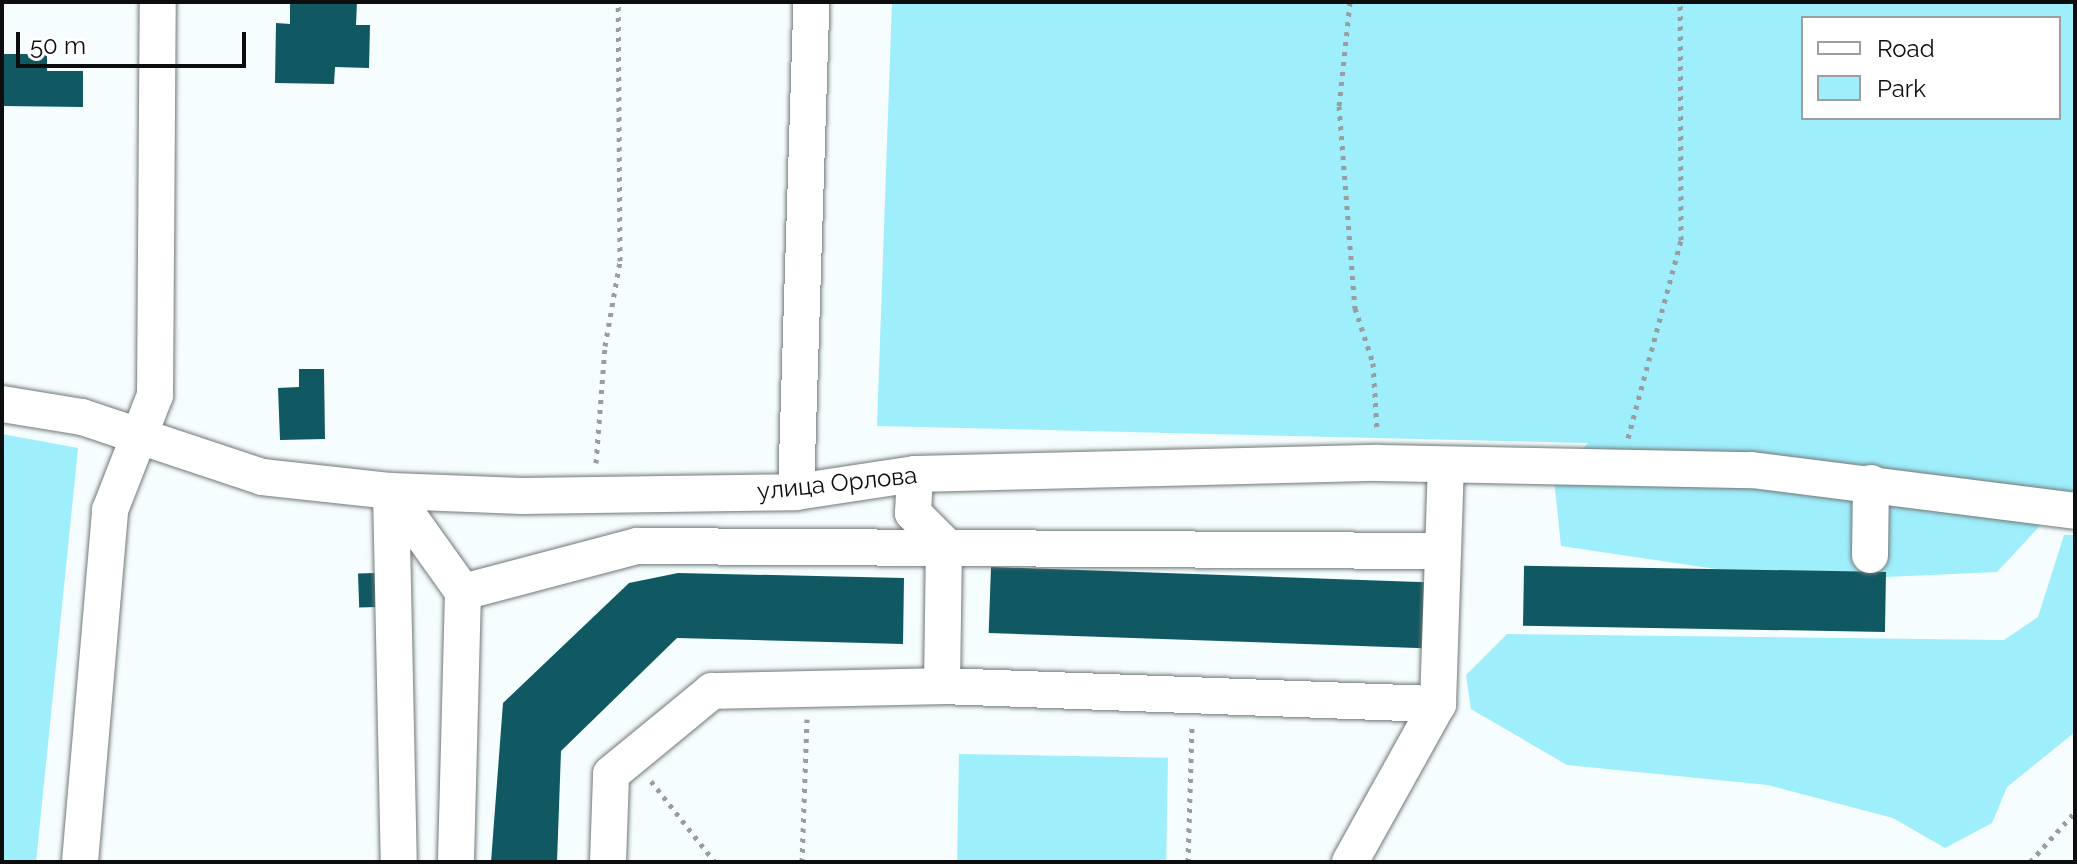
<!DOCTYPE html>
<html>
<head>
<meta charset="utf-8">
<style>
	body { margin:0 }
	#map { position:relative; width:2077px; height:864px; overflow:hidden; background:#f5fdfe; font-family:Raleway,sans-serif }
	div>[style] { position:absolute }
	.green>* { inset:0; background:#9feefb; transform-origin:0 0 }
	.building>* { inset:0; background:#105862; transform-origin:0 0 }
	.path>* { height:5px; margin-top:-2.5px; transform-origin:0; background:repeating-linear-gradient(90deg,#989e9f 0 4px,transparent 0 10px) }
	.roads { filter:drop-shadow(0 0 2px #717879) drop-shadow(0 0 2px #717879) }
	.minor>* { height:36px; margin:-18px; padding:0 18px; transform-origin:18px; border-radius:18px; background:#fff }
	span { translate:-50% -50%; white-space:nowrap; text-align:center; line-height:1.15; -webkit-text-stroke:8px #fff; paint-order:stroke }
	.street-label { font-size:24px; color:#0b0d0e }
	.frame { position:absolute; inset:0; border:4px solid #0b0d0e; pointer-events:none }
	.legend { position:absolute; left:1801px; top:16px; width:260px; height:104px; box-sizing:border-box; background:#fff; border:2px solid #9d9e9f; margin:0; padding:10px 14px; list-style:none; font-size:24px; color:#0b0d0e }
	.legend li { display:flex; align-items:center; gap:16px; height:40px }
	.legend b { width:40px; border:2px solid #9d9e9f }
	.scale { position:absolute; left:16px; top:32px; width:230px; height:36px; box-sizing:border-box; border:4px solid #0b0d0e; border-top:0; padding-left:10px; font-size:24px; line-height:28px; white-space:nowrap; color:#0b0d0e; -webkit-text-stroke:6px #fff; paint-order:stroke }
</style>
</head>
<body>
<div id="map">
	<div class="green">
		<i style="clip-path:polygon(evenodd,892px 2px,2075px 2px,2075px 488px,1997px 572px,1796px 581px,1561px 546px,1554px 479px,1588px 443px,877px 426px,892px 2px,1803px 18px,2059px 18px,2059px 118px,1803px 118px,1803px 18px)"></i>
		<i style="clip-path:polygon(2px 434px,78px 448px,36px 862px,2px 862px)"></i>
		<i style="clip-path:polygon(2064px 535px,2075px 535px,2075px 732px,2007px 787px,1992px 823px,1945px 848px,1893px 818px,1768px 785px,1567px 765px,1471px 709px,1466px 675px,1507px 634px,2004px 640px,2038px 617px)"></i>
		<i style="left:959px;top:754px;width:209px;height:108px;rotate:1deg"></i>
	</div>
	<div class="building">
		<i style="clip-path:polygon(290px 2px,357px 2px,356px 25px,370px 25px,369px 68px,335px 67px,334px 84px,275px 83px,276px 23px,290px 24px)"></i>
		<i style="clip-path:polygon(2px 54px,47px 54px,47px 71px,83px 71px,83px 107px,2px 106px)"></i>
		<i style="clip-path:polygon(299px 369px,324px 369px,325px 439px,280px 440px,278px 388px,299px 387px)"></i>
		<i style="left:991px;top:567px;width:442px;height:66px;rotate:2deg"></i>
		<i style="left:1886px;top:572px;width:60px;height:362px;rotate:91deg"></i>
		<i style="left:375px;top:573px;width:34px;height:17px;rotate:88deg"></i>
		<i style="clip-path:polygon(678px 573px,904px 578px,903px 644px,677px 638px,561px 751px,557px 862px,491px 862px,503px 703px,629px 583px)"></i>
	</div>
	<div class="path">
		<i style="left:1350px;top:2px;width:105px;rotate:96deg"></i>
		<i style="left:1339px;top:106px;width:203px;rotate:85.5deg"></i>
		<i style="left:1355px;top:308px;width:58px;rotate:71.9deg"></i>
		<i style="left:1373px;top:363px;width:67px;rotate:86.6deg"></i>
		<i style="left:1628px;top:438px;width:205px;rotate:-75deg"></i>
		<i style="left:1681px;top:240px;width:238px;rotate:-90.2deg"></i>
		<i style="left:596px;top:463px;width:117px;rotate:-85.6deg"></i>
		<i style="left:605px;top:346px;width:86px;rotate:-80deg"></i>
		<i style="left:620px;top:261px;width:259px;rotate:-90.4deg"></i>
		<i style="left:651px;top:781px;width:103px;rotate:51.7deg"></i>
		<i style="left:802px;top:862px;width:143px;rotate:-88deg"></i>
		<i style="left:1188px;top:862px;width:135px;rotate:-88.3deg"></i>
		<i style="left:2030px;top:862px;width:67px;rotate:-48deg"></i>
	</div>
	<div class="roads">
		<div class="minor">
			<i style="left:2px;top:404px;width:81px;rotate:9.2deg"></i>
			<i style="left:82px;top:417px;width:190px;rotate:18.4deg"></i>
			<i style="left:262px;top:477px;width:130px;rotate:6.2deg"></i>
			<i style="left:391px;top:491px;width:131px;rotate:2.2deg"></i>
			<i style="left:522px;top:496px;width:274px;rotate:-0.8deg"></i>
			<i style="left:796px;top:492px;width:120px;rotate:-8.6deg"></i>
			<i style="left:915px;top:474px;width:463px;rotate:-1.4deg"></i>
			<i style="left:1378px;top:463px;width:374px;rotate:1.1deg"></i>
			<i style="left:1752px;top:470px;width:326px;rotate:7.2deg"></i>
			<i style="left:391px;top:491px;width:124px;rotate:54.5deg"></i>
			<i style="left:463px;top:592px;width:270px;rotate:91.5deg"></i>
			<i style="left:391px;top:491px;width:371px;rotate:88.8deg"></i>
			<i style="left:796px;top:492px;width:490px;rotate:-88.2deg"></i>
			<i style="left:1870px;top:555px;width:72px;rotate:-89.2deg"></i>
			<i style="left:463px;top:592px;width:180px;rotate:-14.8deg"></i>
			<i style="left:637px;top:546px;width:806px;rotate:0.36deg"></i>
			<i style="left:942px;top:686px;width:496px;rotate:2.1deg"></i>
			<i style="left:80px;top:862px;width:353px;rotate:-85.1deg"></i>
			<i style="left:110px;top:510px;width:123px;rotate:-68.6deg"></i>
			<i style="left:155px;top:395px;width:393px;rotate:-89.6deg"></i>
			<i style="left:608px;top:862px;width:88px;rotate:-88deg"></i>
			<i style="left:611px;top:774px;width:131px;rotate:-39.4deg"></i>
			<i style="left:712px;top:691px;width:230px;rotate:-1.2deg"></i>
			<i style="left:942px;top:686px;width:142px;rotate:-89.2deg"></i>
			<i style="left:944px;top:544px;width:44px;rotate:-135deg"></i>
			<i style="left:913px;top:513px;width:39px;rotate:-87deg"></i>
			<i style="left:1350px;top:862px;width:181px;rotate:-60.9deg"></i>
			<i style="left:1438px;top:704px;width:239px;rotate:-88.1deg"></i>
		</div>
	</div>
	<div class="street-label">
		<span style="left:837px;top:483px;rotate:-6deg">улица Орлова</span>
	</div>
	<div class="frame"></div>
	<ul class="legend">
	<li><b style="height:10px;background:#fff"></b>Road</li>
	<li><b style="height:22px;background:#9feefb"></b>Park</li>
	</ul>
	<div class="scale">50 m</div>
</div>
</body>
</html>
